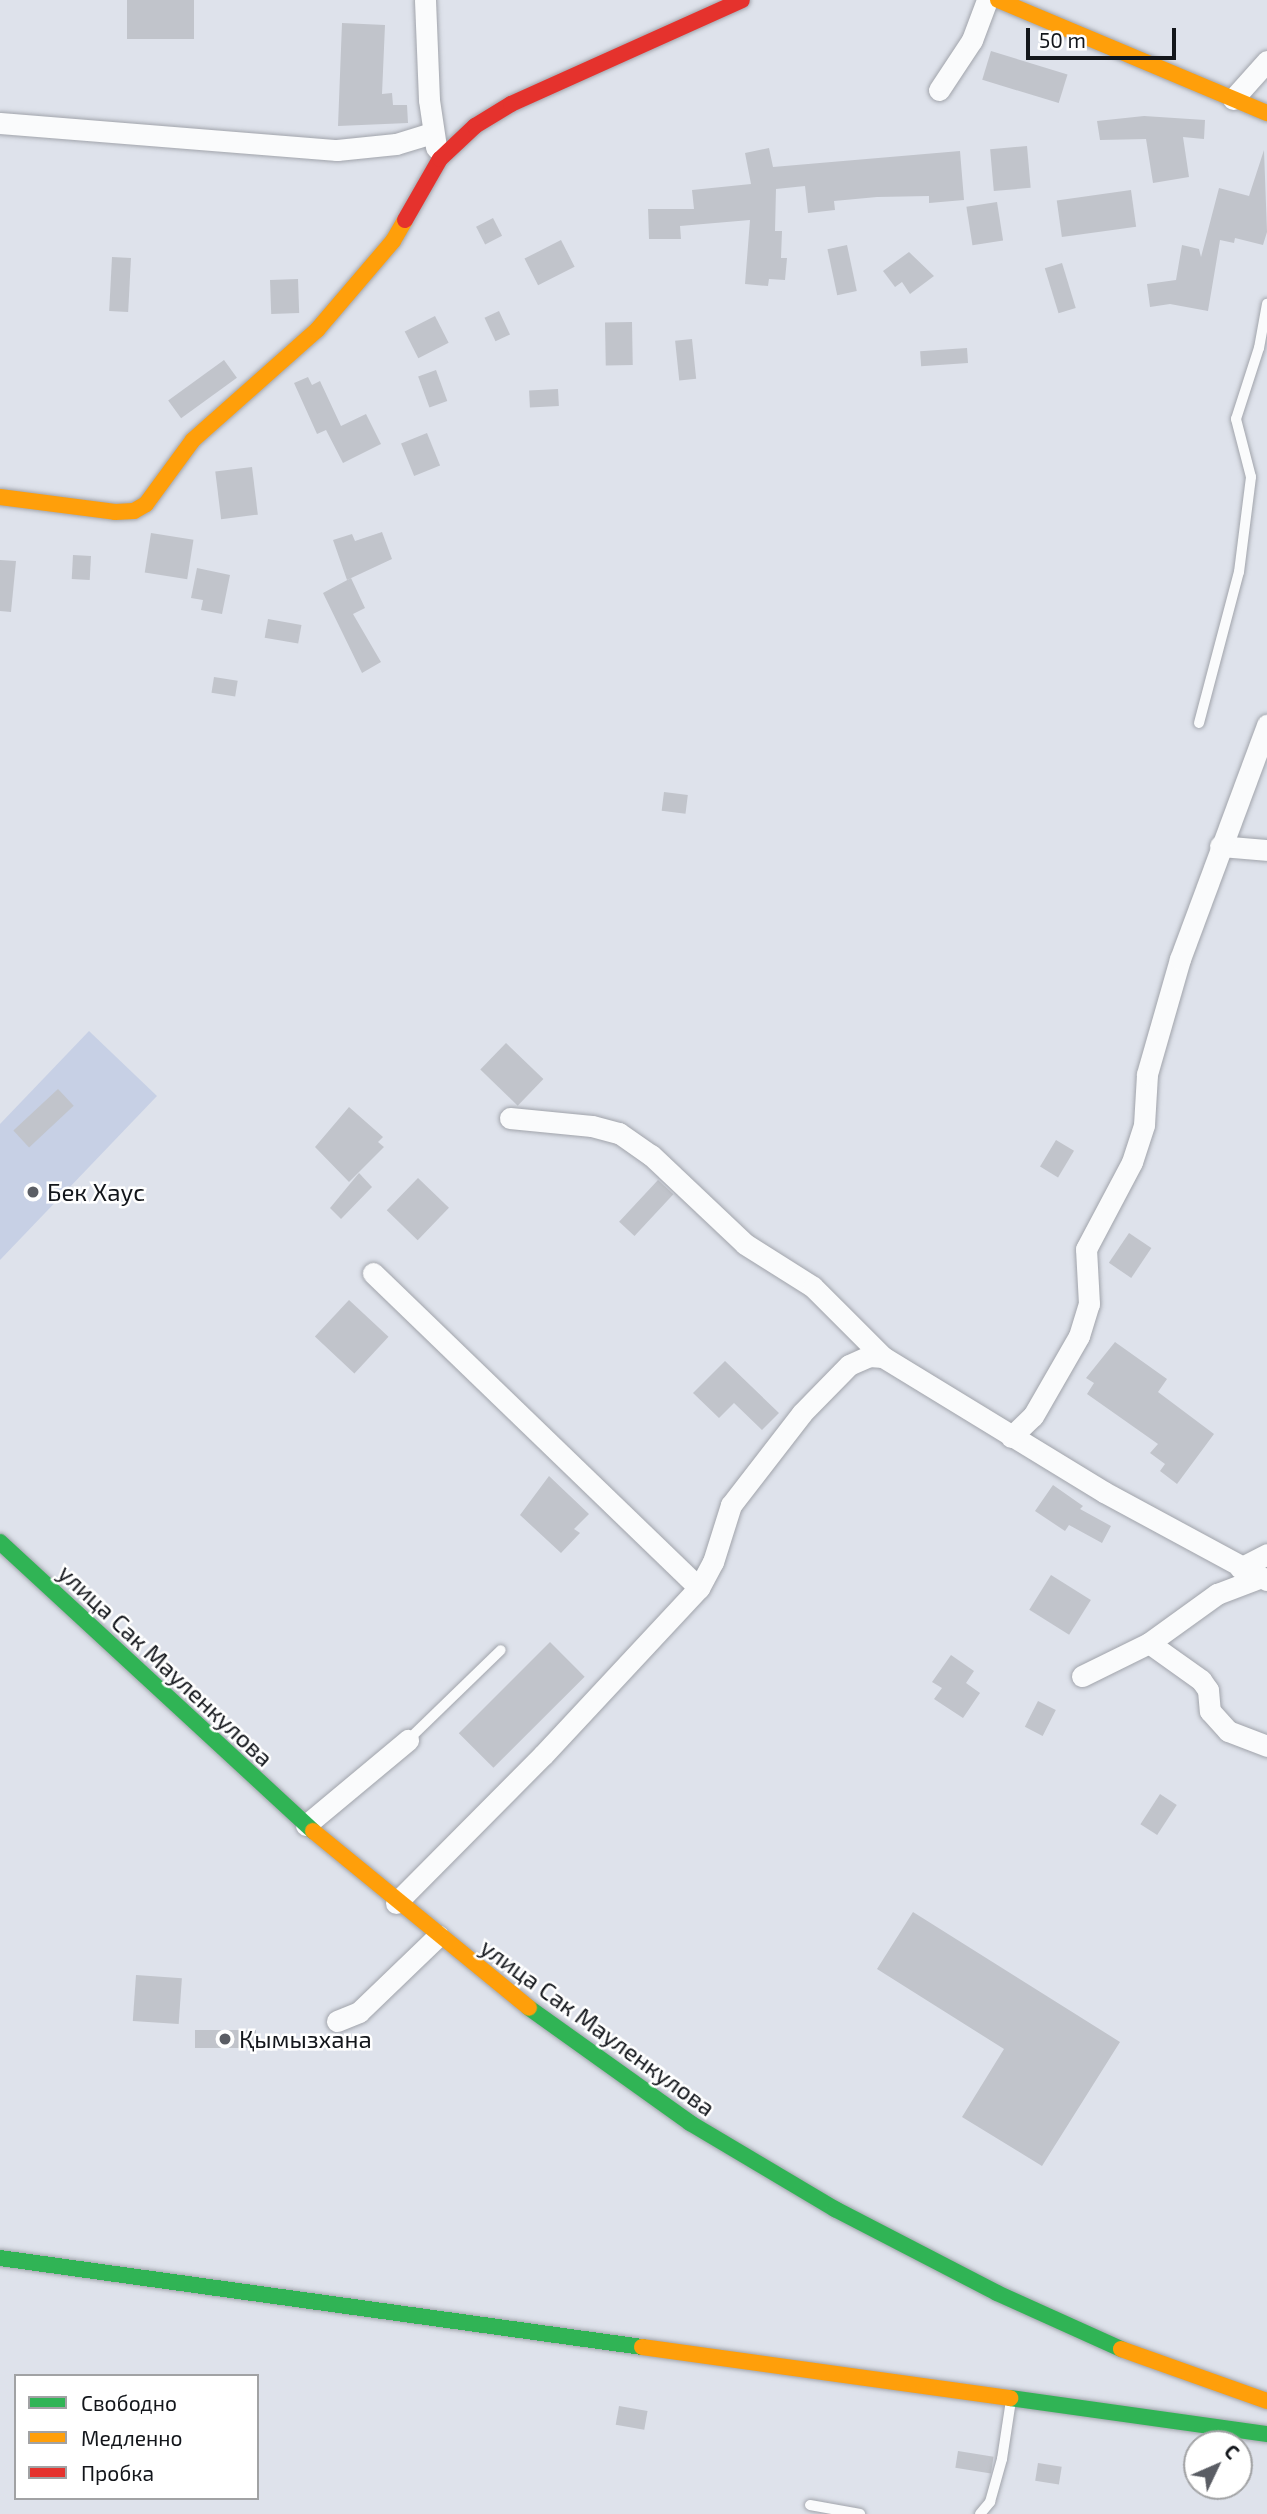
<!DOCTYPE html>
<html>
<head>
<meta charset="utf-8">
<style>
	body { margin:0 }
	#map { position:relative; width:1267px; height:2514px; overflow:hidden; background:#dee2eb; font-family:"Exo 2",sans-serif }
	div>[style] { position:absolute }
	.green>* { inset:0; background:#c7d0e5 }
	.building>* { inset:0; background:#c1c4cb; transform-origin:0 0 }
	.roads { filter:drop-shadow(0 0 2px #a1a4ab) drop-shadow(0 0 2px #a1a4ab) }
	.lane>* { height:10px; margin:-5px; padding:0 5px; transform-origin:5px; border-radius:5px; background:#fafbfc }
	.street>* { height:21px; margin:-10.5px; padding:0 10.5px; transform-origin:10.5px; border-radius:10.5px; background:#fafbfc }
	.fast>* { height:16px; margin:-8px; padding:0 8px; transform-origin:8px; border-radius:8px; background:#30b455 }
	.slow>* { height:16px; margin:-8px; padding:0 8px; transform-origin:8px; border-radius:8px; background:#ff9f0a }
	.jam>* { height:16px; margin:-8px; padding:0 8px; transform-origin:8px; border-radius:8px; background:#e5322d }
	.dots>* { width:19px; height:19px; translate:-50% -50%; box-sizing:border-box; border:4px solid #fff; border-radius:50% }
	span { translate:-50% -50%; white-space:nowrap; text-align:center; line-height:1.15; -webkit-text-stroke:5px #fff; paint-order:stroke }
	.poi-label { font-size:24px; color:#13161b }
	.left { translate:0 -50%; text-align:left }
	.street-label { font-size:24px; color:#13161b }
	.legend { position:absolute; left:14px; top:2374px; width:245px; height:126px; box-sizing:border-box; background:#fff; border:2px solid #a1a2a4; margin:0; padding:9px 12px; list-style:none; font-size:21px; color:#13161b }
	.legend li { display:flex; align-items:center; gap:14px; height:35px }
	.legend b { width:35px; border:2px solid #a1a2a4 }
	.north { position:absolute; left:1183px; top:2430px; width:70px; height:70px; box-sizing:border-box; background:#fff; border:2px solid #a1a2a4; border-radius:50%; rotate:46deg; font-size:19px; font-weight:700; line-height:28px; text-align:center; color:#13161b }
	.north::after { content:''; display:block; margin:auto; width:24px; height:32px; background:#5a5d64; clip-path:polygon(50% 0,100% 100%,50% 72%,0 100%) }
	.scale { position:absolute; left:1026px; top:28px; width:150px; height:32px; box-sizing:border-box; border:4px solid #13161b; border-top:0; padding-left:9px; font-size:21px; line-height:24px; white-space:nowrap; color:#13161b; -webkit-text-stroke:5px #fff; paint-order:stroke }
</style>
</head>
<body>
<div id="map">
	<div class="green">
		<i style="clip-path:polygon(89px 1031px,157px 1096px,0 1260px,0 1124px)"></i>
	</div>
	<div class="building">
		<i style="left:127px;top:0;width:67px;height:39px"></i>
		<i style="clip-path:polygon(342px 23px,385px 25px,382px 94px,392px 93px,393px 105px,407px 105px,408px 123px,338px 126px)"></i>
		<i style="left:991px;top:51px;width:80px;height:30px;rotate:17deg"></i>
		<i style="clip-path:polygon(1144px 116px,1205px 120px,1204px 139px,1183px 137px,1189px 177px,1153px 183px,1146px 139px,1100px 140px,1097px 121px)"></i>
		<i style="left:1027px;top:146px;width:42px;height:37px;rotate:85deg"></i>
		<i style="clip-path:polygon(769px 148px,773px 167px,960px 151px,964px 200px,929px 203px,929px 196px,877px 197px,834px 201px,835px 210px,808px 213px,805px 186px,776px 189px,775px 231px,782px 231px,781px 258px,787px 258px,785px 280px,769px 279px,768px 286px,745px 284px,750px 220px,680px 226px,681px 239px,649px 239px,648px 209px,694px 209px,692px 190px,751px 184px,745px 153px)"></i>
		<i style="clip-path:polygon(1264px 150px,1267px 232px,1263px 245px,1235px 238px,1234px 243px,1220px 240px,1208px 311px,1170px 304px,1150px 307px,1147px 284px,1176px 280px,1182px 245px,1199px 249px,1201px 257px,1219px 188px,1249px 196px)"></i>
		<i style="left:1131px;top:190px;width:37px;height:75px;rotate:82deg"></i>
		<i style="left:997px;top:202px;width:39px;height:31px;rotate:81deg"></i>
		<i style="left:493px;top:218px;width:20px;height:19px;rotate:63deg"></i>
		<i style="left:561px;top:240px;width:30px;height:41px;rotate:63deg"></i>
		<i style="left:847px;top:245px;width:47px;height:20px;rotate:78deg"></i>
		<i style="clip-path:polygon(909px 252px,934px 276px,910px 294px,902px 282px,895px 287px,883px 271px)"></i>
		<i style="left:112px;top:257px;width:19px;height:54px;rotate:3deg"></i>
		<i style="left:1062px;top:263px;width:47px;height:18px;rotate:73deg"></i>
		<i style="left:298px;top:279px;width:34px;height:28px;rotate:88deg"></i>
		<i style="left:499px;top:311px;width:26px;height:16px;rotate:65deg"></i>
		<i style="left:435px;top:316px;width:30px;height:34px;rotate:63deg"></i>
		<i style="left:632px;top:322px;width:43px;height:27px;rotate:89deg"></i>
		<i style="left:692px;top:339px;width:40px;height:17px;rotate:84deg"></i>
		<i style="left:967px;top:348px;width:15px;height:47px;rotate:86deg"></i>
		<i style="left:224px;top:360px;width:22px;height:69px;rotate:54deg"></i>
		<i style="left:436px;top:370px;width:33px;height:19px;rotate:70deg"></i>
		<i style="clip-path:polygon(308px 377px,312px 385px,320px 381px,341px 426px,366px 414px,381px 444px,343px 463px,326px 430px,317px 434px,294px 383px)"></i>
		<i style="left:558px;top:389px;width:17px;height:29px;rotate:87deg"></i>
		<i style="left:427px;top:433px;width:35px;height:28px;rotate:68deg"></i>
		<i style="left:252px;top:467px;width:48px;height:37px;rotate:83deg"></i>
		<i style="clip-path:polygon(382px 532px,392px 559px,347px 580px,333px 540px,352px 534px,355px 541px)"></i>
		<i style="left:151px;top:533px;width:43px;height:40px;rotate:9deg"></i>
		<i style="left:73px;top:555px;width:18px;height:24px;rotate:3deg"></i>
		<i style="clip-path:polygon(0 560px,16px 561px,11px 612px,0 611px)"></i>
		<i style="clip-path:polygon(197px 568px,230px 575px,222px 614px,201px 610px,203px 600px,191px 598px)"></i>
		<i style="clip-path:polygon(351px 578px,365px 608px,353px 614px,381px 662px,362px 673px,323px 593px)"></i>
		<i style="left:268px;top:619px;width:34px;height:19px;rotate:10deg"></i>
		<i style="left:214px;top:677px;width:24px;height:16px;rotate:9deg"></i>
		<i style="left:664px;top:792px;width:24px;height:19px;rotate:7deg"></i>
		<i style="left:506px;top:1043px;width:52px;height:37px;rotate:44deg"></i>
		<i style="left:58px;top:1089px;width:23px;height:61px;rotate:47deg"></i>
		<i style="clip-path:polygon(349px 1107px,383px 1137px,378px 1142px,384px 1147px,349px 1182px,315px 1147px)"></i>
		<i style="left:1056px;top:1140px;width:21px;height:31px;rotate:31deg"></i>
		<i style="clip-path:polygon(359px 1173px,372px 1187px,341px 1219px,330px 1208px)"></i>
		<i style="left:418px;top:1178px;width:43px;height:45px;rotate:44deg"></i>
		<i style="left:658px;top:1180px;width:21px;height:57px;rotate:43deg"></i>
		<i style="left:1129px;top:1233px;width:27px;height:36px;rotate:34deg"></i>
		<i style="left:349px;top:1300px;width:54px;height:50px;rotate:43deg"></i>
		<i style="clip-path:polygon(1115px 1342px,1167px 1379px,1158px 1392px,1214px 1434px,1177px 1484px,1160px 1471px,1165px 1464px,1150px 1453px,1158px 1444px,1087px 1394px,1094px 1383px,1086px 1378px)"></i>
		<i style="clip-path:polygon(725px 1361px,779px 1413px,762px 1430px,734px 1403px,719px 1418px,693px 1393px)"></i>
		<i style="clip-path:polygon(549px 1476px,589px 1514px,574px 1529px,580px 1533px,561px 1553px,520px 1515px)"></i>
		<i style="clip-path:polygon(1053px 1485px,1083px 1506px,1080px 1509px,1111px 1526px,1102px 1543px,1069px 1525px,1065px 1531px,1035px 1511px)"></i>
		<i style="left:1051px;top:1575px;width:47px;height:41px;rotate:32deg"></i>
		<i style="left:550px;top:1642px;width:49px;height:129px;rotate:45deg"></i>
		<i style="clip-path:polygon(951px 1655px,974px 1671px,966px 1683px,980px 1693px,963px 1718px,934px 1699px,942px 1688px,932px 1682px)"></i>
		<i style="left:1038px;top:1701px;width:20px;height:29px;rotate:27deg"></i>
		<i style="left:1160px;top:1794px;width:20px;height:36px;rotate:33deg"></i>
		<i style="clip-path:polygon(913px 1912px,1120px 2042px,1042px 2166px,962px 2117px,1004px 2049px,877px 1969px)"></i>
		<i style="left:136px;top:1975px;width:46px;height:46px;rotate:4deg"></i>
		<i style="left:195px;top:2030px;width:61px;height:18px"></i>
		<i style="left:619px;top:2406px;width:29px;height:19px;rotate:10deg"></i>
		<i style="left:958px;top:2451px;width:36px;height:17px;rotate:9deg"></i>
		<i style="left:1038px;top:2463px;width:24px;height:18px;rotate:9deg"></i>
	</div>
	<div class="roads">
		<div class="lane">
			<i style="left:1199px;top:723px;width:156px;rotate:-75.2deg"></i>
			<i style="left:1239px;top:572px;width:96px;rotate:-82.8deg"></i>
			<i style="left:1251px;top:477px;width:60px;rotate:-104.5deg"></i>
			<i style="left:1236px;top:419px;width:75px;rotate:-72.1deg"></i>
			<i style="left:1259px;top:348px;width:45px;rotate:-79.7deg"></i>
			<i style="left:408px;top:1740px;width:129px;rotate:-44.1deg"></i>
			<i style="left:810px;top:2505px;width:51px;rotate:10.2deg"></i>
			<i style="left:980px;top:2514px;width:16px;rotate:-50deg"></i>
			<i style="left:990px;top:2502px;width:45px;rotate:-74.4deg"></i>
			<i style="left:1002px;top:2459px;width:60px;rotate:-81.3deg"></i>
		</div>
		<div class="street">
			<i style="left:425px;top:0;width:100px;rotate:87.7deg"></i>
			<i style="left:429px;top:100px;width:48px;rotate:81.5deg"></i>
			<i style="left:939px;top:90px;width:60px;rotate:-56.6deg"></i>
			<i style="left:972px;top:40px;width:43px;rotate:-69.4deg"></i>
			<i style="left:1233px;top:99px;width:51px;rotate:-48.2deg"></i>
			<i style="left:0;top:123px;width:338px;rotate:4.6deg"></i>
			<i style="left:337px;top:150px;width:59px;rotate:-5.8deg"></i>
			<i style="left:396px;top:144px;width:38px;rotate:-17deg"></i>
			<i style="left:1220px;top:846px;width:47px;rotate:4.9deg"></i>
			<i style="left:510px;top:1118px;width:82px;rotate:5.6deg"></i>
			<i style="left:592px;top:1126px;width:28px;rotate:15deg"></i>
			<i style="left:619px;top:1133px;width:39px;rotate:35deg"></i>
			<i style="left:651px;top:1155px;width:129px;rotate:43.4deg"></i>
			<i style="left:745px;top:1244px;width:80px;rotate:32.3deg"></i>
			<i style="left:813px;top:1287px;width:99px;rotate:45deg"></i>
			<i style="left:883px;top:1357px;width:259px;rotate:31.4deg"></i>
			<i style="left:1104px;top:1492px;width:185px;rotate:28.4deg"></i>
			<i style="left:373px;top:1273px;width:453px;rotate:44deg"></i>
			<i style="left:1011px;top:1437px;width:30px;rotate:-44deg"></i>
			<i style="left:1033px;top:1416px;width:92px;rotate:-60.1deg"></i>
			<i style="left:1079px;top:1336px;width:34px;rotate:-73deg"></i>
			<i style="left:1089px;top:1304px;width:55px;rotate:-93.1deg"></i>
			<i style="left:1086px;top:1249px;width:98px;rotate:-62.1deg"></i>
			<i style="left:1132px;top:1162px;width:39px;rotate:-72deg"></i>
			<i style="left:1144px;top:1125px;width:51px;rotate:-86.6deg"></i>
			<i style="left:1147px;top:1074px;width:120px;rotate:-74deg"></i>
			<i style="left:1180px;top:959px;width:250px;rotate:-69.6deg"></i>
			<i style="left:1240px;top:1568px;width:30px;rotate:-27deg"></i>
			<i style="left:1149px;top:1643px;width:64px;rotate:35.4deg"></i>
			<i style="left:1201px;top:1680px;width:12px;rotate:55deg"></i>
			<i style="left:1208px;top:1690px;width:21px;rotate:85deg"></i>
			<i style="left:1210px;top:1711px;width:27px;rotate:48deg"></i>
			<i style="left:1228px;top:1731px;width:42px;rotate:21deg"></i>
			<i style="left:1082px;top:1676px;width:75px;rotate:-26.2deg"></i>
			<i style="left:1149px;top:1643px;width:84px;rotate:-35.8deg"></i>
			<i style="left:1217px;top:1594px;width:45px;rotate:-20.9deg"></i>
			<i style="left:306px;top:1825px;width:133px;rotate:-39.8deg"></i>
			<i style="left:396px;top:1903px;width:209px;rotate:-45.2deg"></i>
			<i style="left:543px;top:1755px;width:229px;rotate:-47deg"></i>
			<i style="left:699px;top:1588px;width:30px;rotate:-62deg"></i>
			<i style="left:713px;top:1562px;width:60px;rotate:-72.5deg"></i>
			<i style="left:731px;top:1505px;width:116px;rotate:-52.3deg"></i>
			<i style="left:802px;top:1413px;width:67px;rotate:-45.6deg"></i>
			<i style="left:849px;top:1365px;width:22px;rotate:-24deg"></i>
			<i style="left:869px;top:1356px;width:14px;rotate:4deg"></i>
			<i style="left:337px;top:2021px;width:24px;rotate:-22deg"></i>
			<i style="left:359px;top:2012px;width:110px;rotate:-43.9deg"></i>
		</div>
		<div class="fast">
			<i style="left:0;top:1542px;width:426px;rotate:42.7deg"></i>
			<i style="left:529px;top:2008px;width:198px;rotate:35.5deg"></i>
			<i style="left:690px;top:2123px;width:169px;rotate:30.7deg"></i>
			<i style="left:835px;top:2209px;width:182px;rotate:27.4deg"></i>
			<i style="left:997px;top:2293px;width:136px;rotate:24.3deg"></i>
			<i style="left:0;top:2258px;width:648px;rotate:7.89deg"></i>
			<i style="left:1010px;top:2398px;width:260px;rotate:8deg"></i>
		</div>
		<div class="slow">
			<i style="left:998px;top:0;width:292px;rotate:22.8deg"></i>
			<i style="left:0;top:497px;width:116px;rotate:7.4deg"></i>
			<i style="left:115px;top:512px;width:19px;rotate:-3deg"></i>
			<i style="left:134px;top:511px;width:14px;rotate:-30deg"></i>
			<i style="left:146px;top:504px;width:79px;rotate:-53.7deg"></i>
			<i style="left:193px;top:440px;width:166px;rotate:-41.6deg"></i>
			<i style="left:317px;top:330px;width:117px;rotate:-49.5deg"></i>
			<i style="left:393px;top:241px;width:24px;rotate:-60deg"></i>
			<i style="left:313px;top:1831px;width:279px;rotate:39.3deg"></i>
			<i style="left:642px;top:2347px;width:372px;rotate:7.9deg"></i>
			<i style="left:1121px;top:2349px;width:155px;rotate:19.6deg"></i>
		</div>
		<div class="jam">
			<i style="left:405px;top:220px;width:70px;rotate:-60.2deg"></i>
			<i style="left:440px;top:159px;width:48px;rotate:-43.3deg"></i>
			<i style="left:475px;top:126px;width:42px;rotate:-31.4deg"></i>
			<i style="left:511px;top:104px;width:253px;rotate:-24.2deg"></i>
		</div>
	</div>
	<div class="dots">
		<i style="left:33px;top:1192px;background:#5a5d64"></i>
		<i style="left:225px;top:2039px;background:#5a5d64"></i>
	</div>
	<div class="poi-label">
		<span class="left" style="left:47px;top:1192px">Бек Хаус</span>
		<span class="left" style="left:239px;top:2039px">Қымызхана</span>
	</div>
	<div class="street-label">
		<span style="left:166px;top:1665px;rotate:43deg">улица Сак Мауленкулова</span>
		<span style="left:598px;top:2027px;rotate:36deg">улица Сак Мауленкулова</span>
	</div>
	<ul class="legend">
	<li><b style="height:9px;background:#30b455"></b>Свободно</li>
	<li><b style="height:9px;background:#ff9f0a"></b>Медленно</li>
	<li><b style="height:9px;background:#e5322d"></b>Пробка</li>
	</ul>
	<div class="north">С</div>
	<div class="scale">50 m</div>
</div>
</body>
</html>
